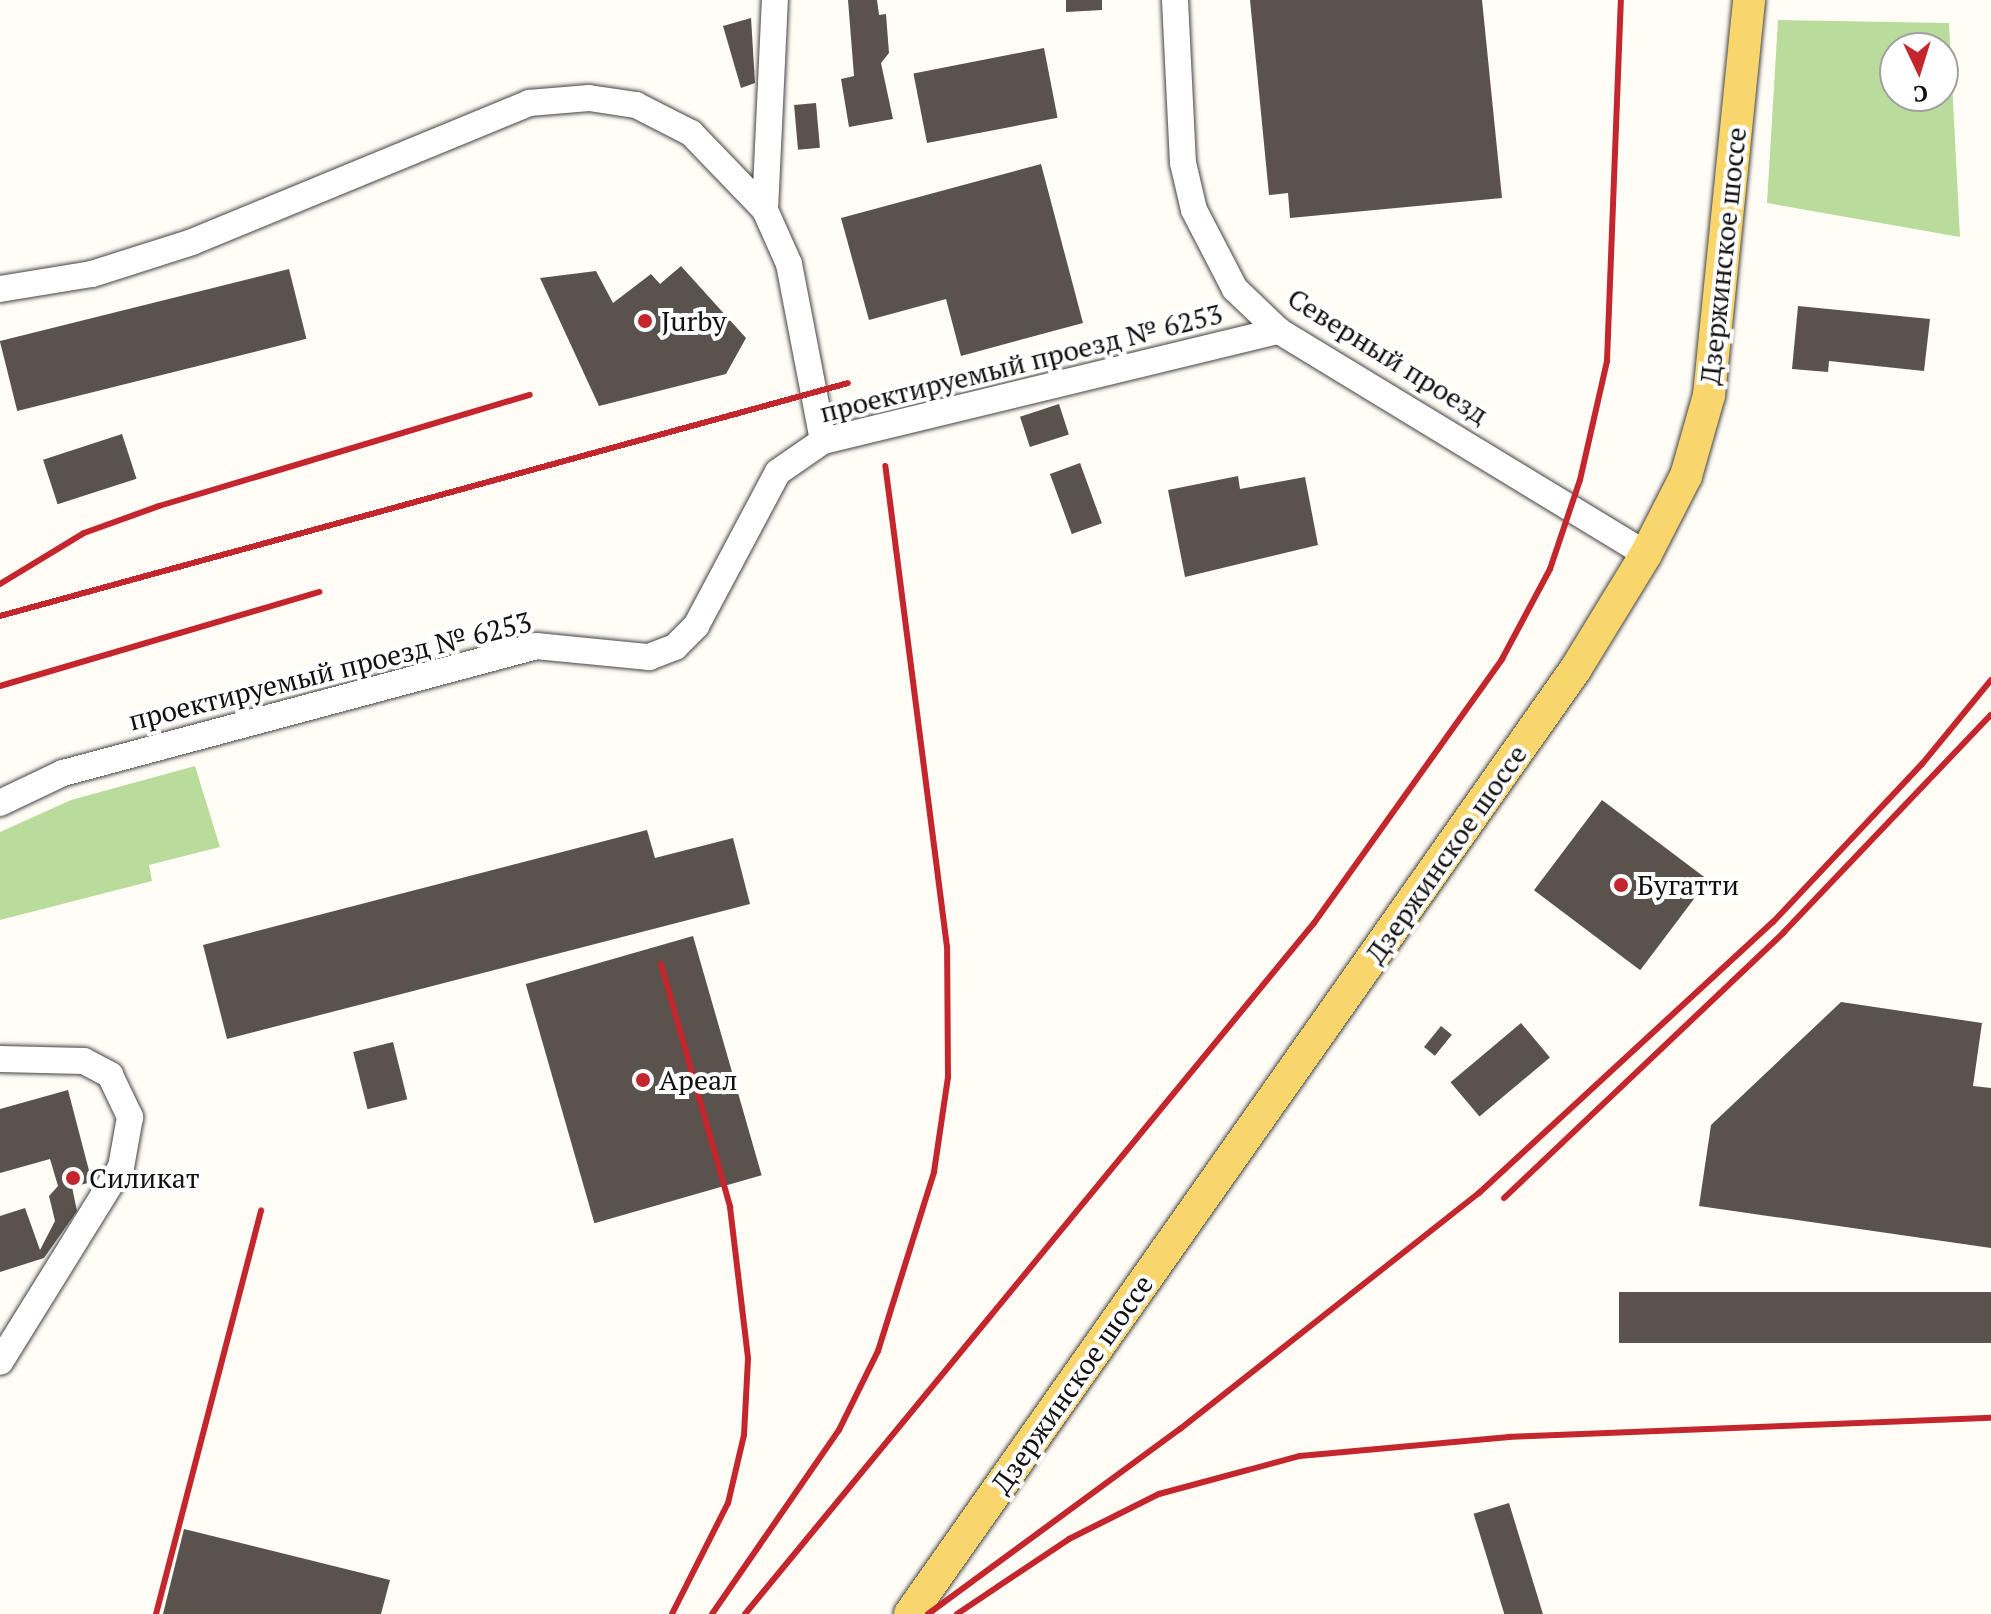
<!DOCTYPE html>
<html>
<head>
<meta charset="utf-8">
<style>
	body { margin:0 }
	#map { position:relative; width:1991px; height:1614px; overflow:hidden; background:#fffdf5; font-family:"PT Serif",serif }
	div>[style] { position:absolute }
	.forest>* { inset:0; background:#b9dc9c }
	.building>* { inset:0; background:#5a524d; transform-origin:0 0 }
	.roads { filter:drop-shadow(0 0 2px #444) drop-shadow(0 0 2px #444) }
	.minor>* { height:26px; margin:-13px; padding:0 13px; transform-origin:13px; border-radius:13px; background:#fff }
	.major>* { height:32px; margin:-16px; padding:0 16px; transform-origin:16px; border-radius:16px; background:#f9d66b }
	.rail>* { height:6px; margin:-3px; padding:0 3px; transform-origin:3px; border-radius:3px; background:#c4262e }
	.dots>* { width:22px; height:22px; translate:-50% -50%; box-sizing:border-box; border:4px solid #fff; border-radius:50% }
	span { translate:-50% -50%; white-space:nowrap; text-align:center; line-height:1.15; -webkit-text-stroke:8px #fff; paint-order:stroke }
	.street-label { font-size:28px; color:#111 }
	.poi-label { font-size:28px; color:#111 }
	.left { translate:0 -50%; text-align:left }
	.north { position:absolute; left:1879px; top:32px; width:80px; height:80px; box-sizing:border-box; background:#fff; border:2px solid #a0a0a0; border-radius:50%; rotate:176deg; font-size:22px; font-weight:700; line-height:32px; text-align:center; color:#111 }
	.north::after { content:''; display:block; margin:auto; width:28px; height:36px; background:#c4262e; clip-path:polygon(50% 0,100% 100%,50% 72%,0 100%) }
</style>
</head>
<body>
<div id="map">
	<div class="forest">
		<i style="clip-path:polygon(evenodd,1778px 20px,1949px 23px,1960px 237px,1767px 203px,1778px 20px,1943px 48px,1943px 96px,1895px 96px,1895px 48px,1943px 48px)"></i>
		<i style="clip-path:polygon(195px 766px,220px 847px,149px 865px,152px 881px,0 920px,0 832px,71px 800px)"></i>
	</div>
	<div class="building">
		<i style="clip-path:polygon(848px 0,877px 0,879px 15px,886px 14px,889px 53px,881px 63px,893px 119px,849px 127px,841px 79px,854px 76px)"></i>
		<i style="clip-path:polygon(1066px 0,1102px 0,1102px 10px,1066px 12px)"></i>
		<i style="clip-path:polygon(1250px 0,1482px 0,1502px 198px,1290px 218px,1288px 193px,1269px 195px)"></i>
		<i style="clip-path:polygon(751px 18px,755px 83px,741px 88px,723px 26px)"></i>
		<i style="left:1044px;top:48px;width:71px;height:133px;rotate:79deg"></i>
		<i style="left:816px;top:103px;width:45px;height:22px;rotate:85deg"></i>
		<i style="clip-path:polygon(1041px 164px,1083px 323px,961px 356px,946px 299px,869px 320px,841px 218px)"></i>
		<i style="clip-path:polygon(681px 266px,746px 338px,726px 374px,599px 406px,540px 278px,596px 271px,613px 303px,651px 274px,660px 284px)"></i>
		<i style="left:289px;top:269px;width:72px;height:298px;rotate:76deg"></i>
		<i style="clip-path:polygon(1798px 306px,1930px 319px,1924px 371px,1829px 361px,1828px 372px,1792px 369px)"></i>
		<i style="left:1059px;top:404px;width:32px;height:41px;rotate:72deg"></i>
		<i style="left:122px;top:434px;width:47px;height:83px;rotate:72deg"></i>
		<i style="left:1080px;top:463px;width:64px;height:32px;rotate:70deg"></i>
		<i style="clip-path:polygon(1238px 476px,1240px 489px,1305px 477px,1318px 545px,1185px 577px,1168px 490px)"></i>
		<i style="left:1602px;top:800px;width:133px;height:113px;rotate:37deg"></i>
		<i style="clip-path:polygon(647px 830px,655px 858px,733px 838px,750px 904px,227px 1039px,203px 945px)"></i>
		<i style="left:693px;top:936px;width:249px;height:174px;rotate:74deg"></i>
		<i style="clip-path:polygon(1841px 1002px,1982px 1023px,1973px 1086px,1991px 1088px,1991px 1248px,1699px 1206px,1711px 1125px)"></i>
		<i style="left:1521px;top:1023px;width:45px;height:92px;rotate:50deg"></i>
		<i style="left:1441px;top:1026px;width:14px;height:27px;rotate:39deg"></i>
		<i style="left:393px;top:1042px;width:59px;height:41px;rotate:76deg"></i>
		<i style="clip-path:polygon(68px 1090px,92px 1182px,72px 1187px,77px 1211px,44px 1258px,0 1272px,0 1216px,25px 1208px,40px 1250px,55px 1221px,49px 1196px,58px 1186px,50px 1159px,0 1173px,0 1109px)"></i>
		<i style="left:1991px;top:1292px;width:51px;height:372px;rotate:90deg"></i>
		<i style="left:1509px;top:1503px;width:116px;height:37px;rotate:73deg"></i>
		<i style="clip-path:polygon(184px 1529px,390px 1580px,381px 1614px,163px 1614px)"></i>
	</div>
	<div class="roads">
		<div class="minor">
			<i style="left:1175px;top:0;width:163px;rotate:87.2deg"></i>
			<i style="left:1183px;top:163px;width:48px;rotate:76.8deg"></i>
			<i style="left:1194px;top:210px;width:89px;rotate:62.6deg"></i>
			<i style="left:1235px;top:289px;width:61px;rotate:43.7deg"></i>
			<i style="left:1279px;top:331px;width:429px;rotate:31.3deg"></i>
			<i style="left:765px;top:210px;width:210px;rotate:-87.3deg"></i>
			<i style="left:0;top:289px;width:93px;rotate:-9.3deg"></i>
			<i style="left:92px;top:274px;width:105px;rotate:-17.7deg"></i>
			<i style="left:192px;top:242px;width:365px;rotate:-22.4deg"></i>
			<i style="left:529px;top:103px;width:60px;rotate:-4.8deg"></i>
			<i style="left:589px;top:98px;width:48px;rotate:8.5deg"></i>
			<i style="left:636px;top:105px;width:62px;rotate:27deg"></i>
			<i style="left:691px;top:133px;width:107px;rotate:46.1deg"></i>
			<i style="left:765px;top:210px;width:59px;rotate:66deg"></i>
			<i style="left:789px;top:264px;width:180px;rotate:79.1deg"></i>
			<i style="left:0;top:803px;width:70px;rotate:-25.5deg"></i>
			<i style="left:63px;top:773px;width:490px;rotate:-15deg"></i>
			<i style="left:536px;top:646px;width:114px;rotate:5.6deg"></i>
			<i style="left:649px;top:657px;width:28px;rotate:-21deg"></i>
			<i style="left:675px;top:647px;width:30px;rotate:-45deg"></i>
			<i style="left:696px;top:626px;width:174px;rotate:-62deg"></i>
			<i style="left:778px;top:472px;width:55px;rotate:-34.6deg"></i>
			<i style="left:823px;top:441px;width:469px;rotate:-13.6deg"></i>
			<i style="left:0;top:1059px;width:84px;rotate:1.4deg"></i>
			<i style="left:84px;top:1061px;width:30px;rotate:28deg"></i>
			<i style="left:110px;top:1075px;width:47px;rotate:64.5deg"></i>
			<i style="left:130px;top:1117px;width:51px;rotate:100.2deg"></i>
			<i style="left:121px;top:1167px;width:229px;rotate:121.8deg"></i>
		</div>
		<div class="major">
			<i style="left:910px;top:1614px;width:1155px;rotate:-54.84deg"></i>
			<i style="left:1575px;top:670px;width:136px;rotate:-58.5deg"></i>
			<i style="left:1646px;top:554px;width:88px;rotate:-62.9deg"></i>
			<i style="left:1686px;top:476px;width:84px;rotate:-74.1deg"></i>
			<i style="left:1709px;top:395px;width:397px;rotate:-84.2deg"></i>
		</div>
	</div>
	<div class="rail">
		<i style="left:0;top:584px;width:98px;rotate:-31.3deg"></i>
		<i style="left:84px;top:533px;width:80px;rotate:-19.8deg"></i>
		<i style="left:159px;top:506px;width:387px;rotate:-16.7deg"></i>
		<i style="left:0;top:616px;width:879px;rotate:-15.36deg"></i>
		<i style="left:0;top:686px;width:333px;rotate:-16.4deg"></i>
		<i style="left:661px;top:964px;width:253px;rotate:74.1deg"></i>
		<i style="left:730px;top:1207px;width:153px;rotate:83.2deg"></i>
		<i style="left:748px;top:1359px;width:76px;rotate:93deg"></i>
		<i style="left:744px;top:1435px;width:70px;rotate:103.2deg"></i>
		<i style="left:728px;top:1503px;width:124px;rotate:116.8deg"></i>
		<i style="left:1504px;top:1198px;width:386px;rotate:-43.5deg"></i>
		<i style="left:1784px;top:932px;width:300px;rotate:-46.4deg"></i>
		<i style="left:156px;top:1614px;width:417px;rotate:-75.4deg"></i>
		<i style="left:712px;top:1614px;width:224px;rotate:-55.4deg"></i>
		<i style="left:839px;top:1430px;width:88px;rotate:-63.7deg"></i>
		<i style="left:878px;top:1351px;width:188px;rotate:-72.6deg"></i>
		<i style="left:934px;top:1172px;width:96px;rotate:-81.6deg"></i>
		<i style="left:948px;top:1077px;width:130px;rotate:-90.4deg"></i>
		<i style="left:947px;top:947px;width:485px;rotate:-97.3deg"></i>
		<i style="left:745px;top:1614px;width:895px;rotate:-50.53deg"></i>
		<i style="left:1314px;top:923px;width:324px;rotate:-54.5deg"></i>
		<i style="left:1502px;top:659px;width:102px;rotate:-61.9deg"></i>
		<i style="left:1550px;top:569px;width:94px;rotate:-71.4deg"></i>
		<i style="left:1580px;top:480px;width:122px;rotate:-77.2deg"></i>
		<i style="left:1607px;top:361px;width:361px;rotate:-87.8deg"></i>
		<i style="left:928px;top:1614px;width:313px;rotate:-36.3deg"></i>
		<i style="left:1180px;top:1429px;width:381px;rotate:-38.3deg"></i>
		<i style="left:1479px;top:1193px;width:400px;rotate:-42.7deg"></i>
		<i style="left:1773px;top:922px;width:217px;rotate:-46.7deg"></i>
		<i style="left:1922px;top:764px;width:109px;rotate:-50.6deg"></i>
		<i style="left:957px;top:1614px;width:135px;rotate:-33.8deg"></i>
		<i style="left:1069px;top:1539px;width:101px;rotate:-26.6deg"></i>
		<i style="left:1159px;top:1494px;width:146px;rotate:-15.1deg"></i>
		<i style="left:1300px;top:1456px;width:210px;rotate:-5.2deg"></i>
		<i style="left:1509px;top:1437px;width:482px;rotate:-2.3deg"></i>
	</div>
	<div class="dots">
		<i style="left:645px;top:321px;background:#c4262e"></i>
		<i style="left:1621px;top:885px;background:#c4262e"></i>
		<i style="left:643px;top:1080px;background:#c4262e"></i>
		<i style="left:73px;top:1178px;background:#c4262e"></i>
	</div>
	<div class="street-label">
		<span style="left:1723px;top:256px;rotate:-84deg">Дзержинское шоссе</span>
		<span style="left:1388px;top:356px;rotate:32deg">Северный проезд</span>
		<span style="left:1021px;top:363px;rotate:-14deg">проектируемый проезд № 6253</span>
		<span style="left:330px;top:671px;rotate:-14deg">проектируемый проезд № 6253</span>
		<span style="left:1446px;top:854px;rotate:-55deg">Дзержинское шоссе</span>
		<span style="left:1072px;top:1384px;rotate:-55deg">Дзержинское шоссе</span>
	</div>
	<div class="poi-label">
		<span class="left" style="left:661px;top:321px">Jurby</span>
		<span class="left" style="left:1637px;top:885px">Бугатти</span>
		<span class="left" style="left:659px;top:1080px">Ареал</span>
		<span class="left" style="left:89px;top:1178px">Силикат</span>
	</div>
	<div class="north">С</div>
</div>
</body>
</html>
